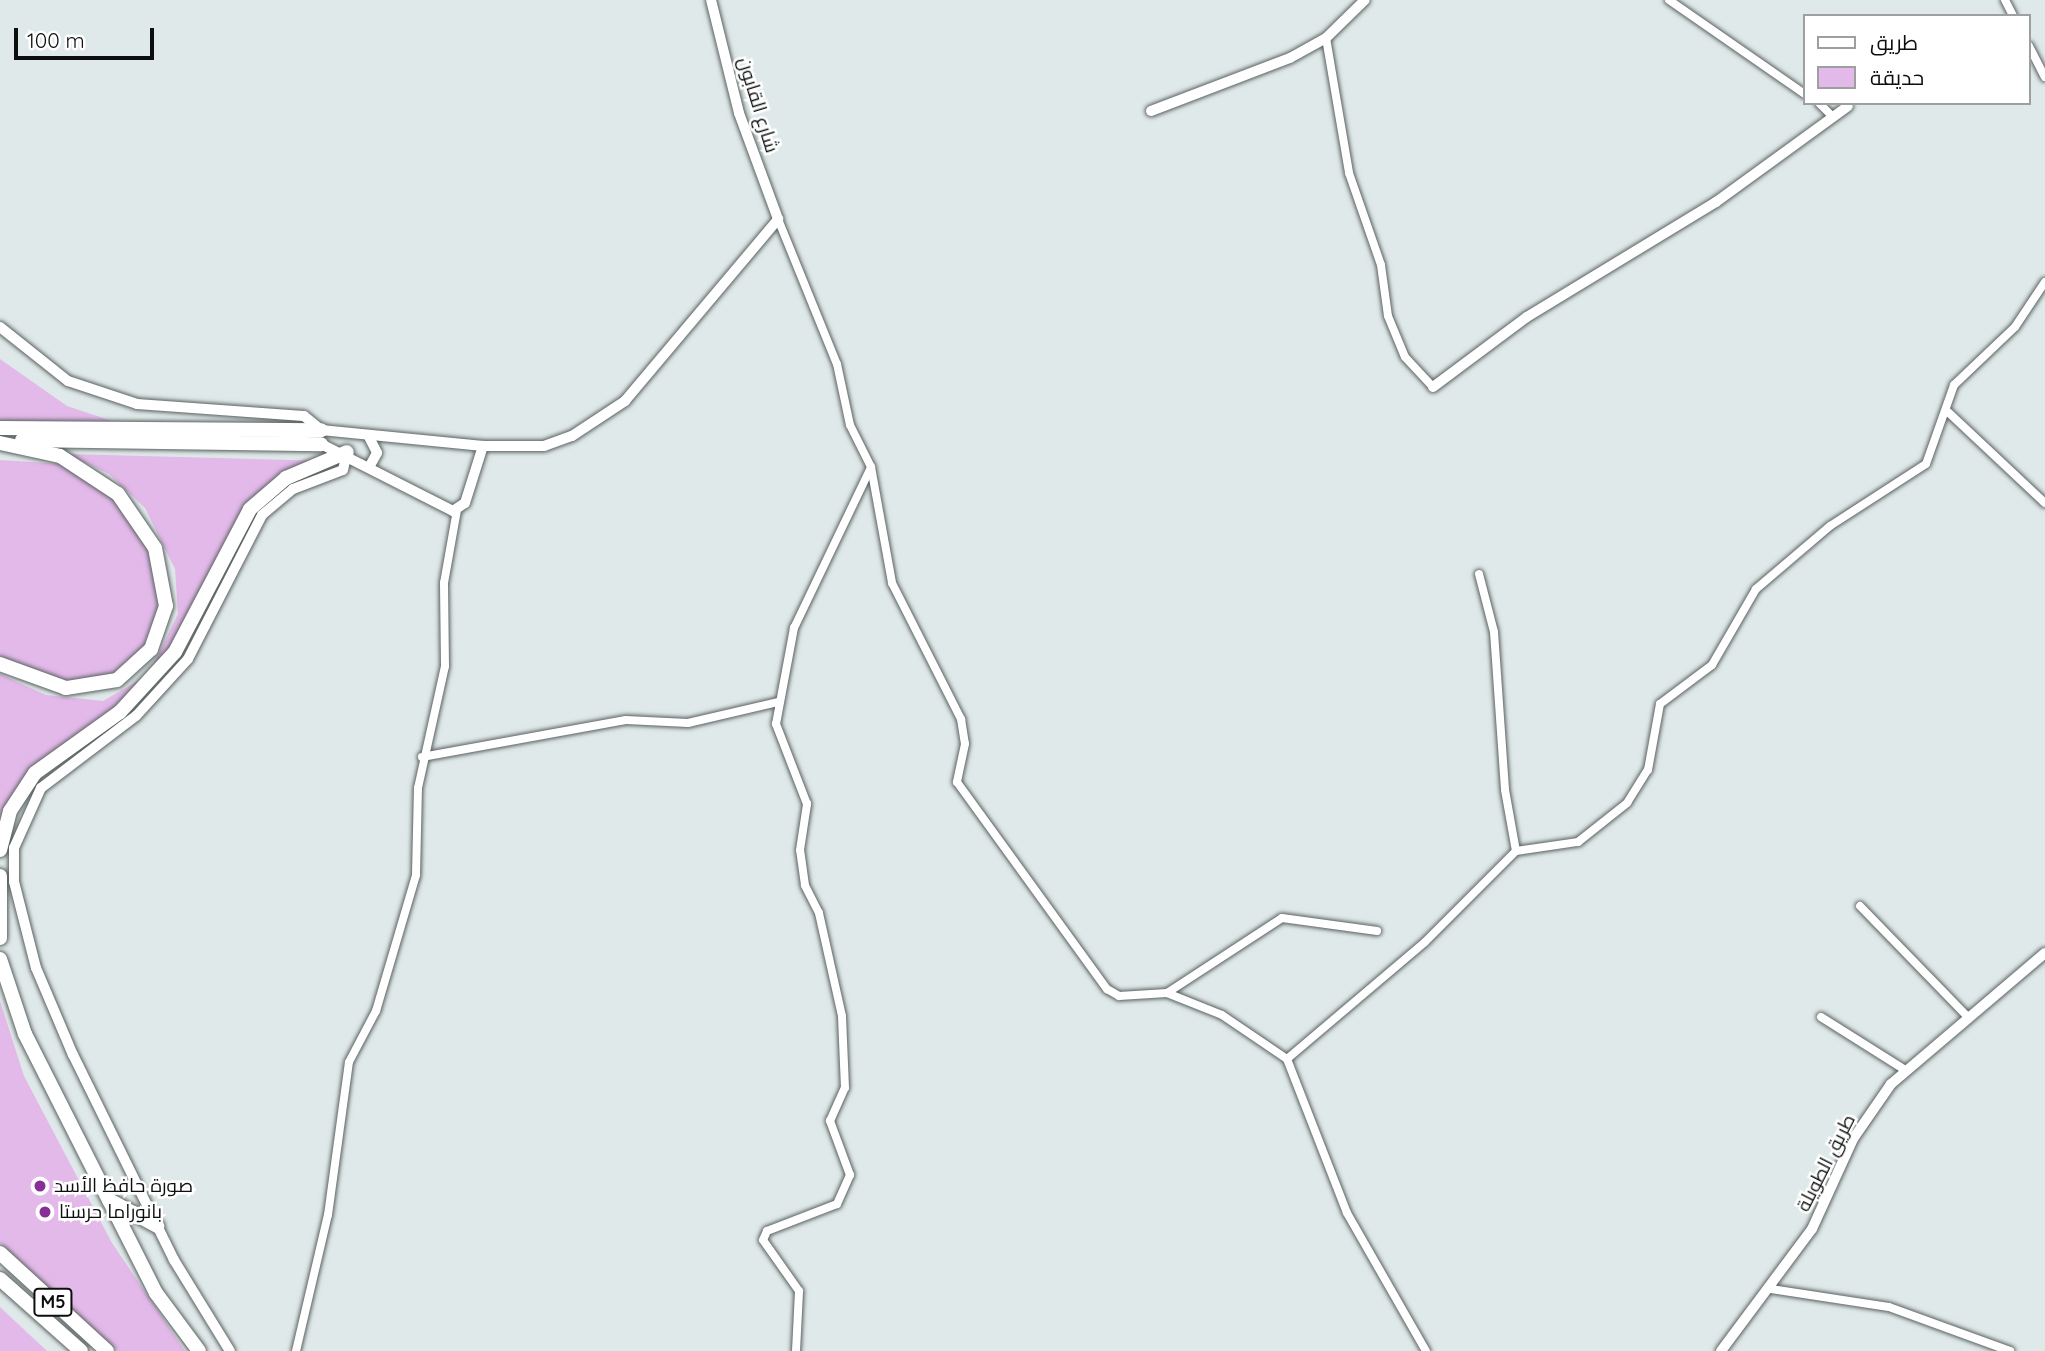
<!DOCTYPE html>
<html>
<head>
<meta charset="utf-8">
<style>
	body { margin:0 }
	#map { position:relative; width:2045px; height:1351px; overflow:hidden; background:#e0e9e9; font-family:Quicksand,Cairo,sans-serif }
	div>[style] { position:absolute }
	.green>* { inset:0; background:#e3b9ea }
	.roads { filter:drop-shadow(0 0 2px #5a6161) drop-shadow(0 0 2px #5a6161) }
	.street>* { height:8px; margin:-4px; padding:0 4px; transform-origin:4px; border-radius:4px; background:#fff }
	.secondary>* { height:10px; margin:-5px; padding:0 5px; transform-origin:5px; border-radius:5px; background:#fff }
	.highway>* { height:14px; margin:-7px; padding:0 7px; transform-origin:7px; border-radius:7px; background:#fff }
	.dots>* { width:19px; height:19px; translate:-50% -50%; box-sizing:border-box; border:4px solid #fff; border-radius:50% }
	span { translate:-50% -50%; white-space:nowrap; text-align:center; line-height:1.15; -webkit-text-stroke:5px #fff; paint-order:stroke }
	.shield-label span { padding:2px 5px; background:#fff; border:2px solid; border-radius:5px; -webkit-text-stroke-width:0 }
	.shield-label { font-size:18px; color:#0c0f0e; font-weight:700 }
	.street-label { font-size:19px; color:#0c0f0e }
	.poi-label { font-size:19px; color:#0c0f0e }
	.left { translate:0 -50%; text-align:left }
	.legend { position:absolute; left:1803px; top:14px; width:228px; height:91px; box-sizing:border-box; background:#fff; border:2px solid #9e9f9f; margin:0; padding:9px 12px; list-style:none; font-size:21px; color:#0c0f0e }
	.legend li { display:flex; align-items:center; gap:14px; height:35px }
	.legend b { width:35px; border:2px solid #9e9f9f }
	.scale { position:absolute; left:14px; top:28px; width:140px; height:32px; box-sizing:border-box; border:4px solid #0c0f0e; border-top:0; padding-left:9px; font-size:21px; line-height:24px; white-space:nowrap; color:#0c0f0e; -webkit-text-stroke:5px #fff; paint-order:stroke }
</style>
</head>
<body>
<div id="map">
	<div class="green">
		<i style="clip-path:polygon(0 359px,67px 406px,124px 425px,0 422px)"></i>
		<i style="clip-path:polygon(67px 454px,328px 461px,286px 477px,245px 512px,155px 680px,47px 761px,0 827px,0 674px,46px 695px,103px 701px,148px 675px,178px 614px,175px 569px,145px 508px,109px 474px)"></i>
		<i style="clip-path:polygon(0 460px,63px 464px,119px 500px,146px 537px,163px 593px,138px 665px,77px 687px,24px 673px,0 656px)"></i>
		<i style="clip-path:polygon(0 1001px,24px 1076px,112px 1243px,185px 1351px,118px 1351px,0 1243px)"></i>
		<i style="clip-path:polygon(0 1307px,47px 1351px,0 1351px)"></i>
	</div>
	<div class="roads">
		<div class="street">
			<i style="left:1669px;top:0;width:165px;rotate:34.7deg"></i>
			<i style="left:2005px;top:0;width:18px;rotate:63deg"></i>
			<i style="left:1326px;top:38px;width:137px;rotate:80.3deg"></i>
			<i style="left:1349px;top:173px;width:97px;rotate:70.8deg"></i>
			<i style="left:1381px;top:265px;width:51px;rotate:82.2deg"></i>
			<i style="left:1388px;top:316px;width:44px;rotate:67.5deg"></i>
			<i style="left:1405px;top:357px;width:41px;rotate:47deg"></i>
			<i style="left:2029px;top:46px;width:35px;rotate:63deg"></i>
			<i style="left:1819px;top:103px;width:18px;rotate:45deg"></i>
			<i style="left:778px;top:219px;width:157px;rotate:67.9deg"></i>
			<i style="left:837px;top:364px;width:62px;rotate:78deg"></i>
			<i style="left:850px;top:425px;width:47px;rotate:63.4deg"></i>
			<i style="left:871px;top:467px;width:118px;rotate:79.7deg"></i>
			<i style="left:892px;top:583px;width:153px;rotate:63.1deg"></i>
			<i style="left:961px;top:719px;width:25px;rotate:81deg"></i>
			<i style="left:965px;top:744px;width:39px;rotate:102deg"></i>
			<i style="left:957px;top:782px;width:256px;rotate:54.1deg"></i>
			<i style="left:1107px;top:989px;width:14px;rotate:30deg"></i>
			<i style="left:1119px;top:996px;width:48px;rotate:-3.6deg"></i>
			<i style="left:1167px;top:993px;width:59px;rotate:21.8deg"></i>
			<i style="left:1222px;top:1015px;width:78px;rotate:34.1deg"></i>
			<i style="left:1287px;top:1059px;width:165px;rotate:68.7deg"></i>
			<i style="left:1347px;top:1213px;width:159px;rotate:60.2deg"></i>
			<i style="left:1948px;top:412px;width:133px;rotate:43.2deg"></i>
			<i style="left:1479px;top:574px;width:60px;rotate:75.5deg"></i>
			<i style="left:1494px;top:632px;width:158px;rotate:86deg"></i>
			<i style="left:1505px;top:790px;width:62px;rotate:79.8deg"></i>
			<i style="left:422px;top:757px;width:207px;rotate:-10.3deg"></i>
			<i style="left:626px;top:720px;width:62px;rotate:2.8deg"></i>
			<i style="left:688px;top:723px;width:92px;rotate:-13.1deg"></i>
			<i style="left:1860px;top:906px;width:153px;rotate:45.8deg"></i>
			<i style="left:1167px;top:993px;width:137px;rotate:-33.1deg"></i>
			<i style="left:1282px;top:918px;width:96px;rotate:7.8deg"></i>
			<i style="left:1821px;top:1017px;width:99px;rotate:32.2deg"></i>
			<i style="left:1287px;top:1059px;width:181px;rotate:-40.3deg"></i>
			<i style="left:1425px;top:942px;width:129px;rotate:-45deg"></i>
			<i style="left:1516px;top:851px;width:63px;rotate:-8.3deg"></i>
			<i style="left:1578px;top:842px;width:63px;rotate:-38.5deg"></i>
			<i style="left:1627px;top:803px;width:39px;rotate:-58deg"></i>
			<i style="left:1648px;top:770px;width:67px;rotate:-79.7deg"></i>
			<i style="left:1660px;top:704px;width:65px;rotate:-36.9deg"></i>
			<i style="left:1712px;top:665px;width:88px;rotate:-59.9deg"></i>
			<i style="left:1756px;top:589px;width:97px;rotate:-40.4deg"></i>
			<i style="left:1830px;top:526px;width:114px;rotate:-32.9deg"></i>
			<i style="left:1926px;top:464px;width:84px;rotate:-70.5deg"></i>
			<i style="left:1954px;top:385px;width:84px;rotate:-43.6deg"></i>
			<i style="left:2015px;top:327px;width:54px;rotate:-56.3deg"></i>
			<i style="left:1771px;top:1289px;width:119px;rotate:8.7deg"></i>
			<i style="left:1889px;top:1307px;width:129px;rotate:20deg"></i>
			<i style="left:296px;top:1351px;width:140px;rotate:-76.8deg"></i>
			<i style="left:328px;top:1215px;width:154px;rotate:-82.2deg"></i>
			<i style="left:349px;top:1062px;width:58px;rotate:-62.1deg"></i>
			<i style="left:376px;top:1011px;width:142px;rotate:-73.6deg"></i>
			<i style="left:416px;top:875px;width:87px;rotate:-88.7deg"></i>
			<i style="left:418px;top:788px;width:125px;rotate:-77.5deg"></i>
			<i style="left:445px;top:666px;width:83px;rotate:-90.7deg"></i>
			<i style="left:444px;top:583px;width:74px;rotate:-79.9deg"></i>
			<i style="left:796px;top:1351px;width:60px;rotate:-87.1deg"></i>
			<i style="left:799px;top:1291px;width:62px;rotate:-125.2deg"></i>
			<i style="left:763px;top:1240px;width:10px;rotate:-66deg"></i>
			<i style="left:767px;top:1231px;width:75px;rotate:-21.1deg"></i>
			<i style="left:837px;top:1204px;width:32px;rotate:-66deg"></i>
			<i style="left:850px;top:1175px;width:58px;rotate:-110.3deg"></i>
			<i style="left:830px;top:1121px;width:36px;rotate:-66deg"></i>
			<i style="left:845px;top:1088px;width:72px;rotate:-92.4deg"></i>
			<i style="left:842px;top:1016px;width:106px;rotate:-102.6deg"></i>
			<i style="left:819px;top:913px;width:31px;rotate:-117deg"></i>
			<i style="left:805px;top:885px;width:35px;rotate:-98deg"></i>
			<i style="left:800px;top:850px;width:47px;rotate:-81.3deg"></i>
			<i style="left:807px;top:804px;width:86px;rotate:-111.2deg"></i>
			<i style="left:776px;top:724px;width:98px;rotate:-79.4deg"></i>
			<i style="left:794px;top:628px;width:178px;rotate:-64.4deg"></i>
		</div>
		<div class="secondary">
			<i style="left:1151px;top:111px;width:149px;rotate:-20.9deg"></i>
			<i style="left:1290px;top:58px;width:41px;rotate:-29.1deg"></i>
			<i style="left:1326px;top:38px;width:54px;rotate:-44.3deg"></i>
			<i style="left:0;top:327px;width:87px;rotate:38.5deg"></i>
			<i style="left:68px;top:381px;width:73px;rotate:18.4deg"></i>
			<i style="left:137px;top:404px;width:167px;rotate:4.1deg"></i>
			<i style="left:304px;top:416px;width:22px;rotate:39deg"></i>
			<i style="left:321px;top:430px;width:163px;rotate:5.6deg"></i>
			<i style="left:483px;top:446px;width:61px"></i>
			<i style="left:544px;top:446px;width:30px;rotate:-20deg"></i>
			<i style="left:572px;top:436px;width:64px;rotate:-33.4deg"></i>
			<i style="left:625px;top:401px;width:238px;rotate:-49.9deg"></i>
			<i style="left:778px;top:219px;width:113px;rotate:-110.2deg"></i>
			<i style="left:739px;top:113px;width:116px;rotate:-103.9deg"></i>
			<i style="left:1433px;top:387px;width:117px;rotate:-36.7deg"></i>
			<i style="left:1527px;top:317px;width:221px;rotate:-31.3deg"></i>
			<i style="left:1716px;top:202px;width:163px;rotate:-36deg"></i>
			<i style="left:368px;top:435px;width:20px;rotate:63deg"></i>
			<i style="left:377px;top:453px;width:13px;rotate:119deg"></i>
			<i style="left:321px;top:444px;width:148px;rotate:26.9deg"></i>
			<i style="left:453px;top:511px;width:14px;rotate:-34deg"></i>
			<i style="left:465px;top:503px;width:60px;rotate:-72.5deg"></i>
			<i style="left:230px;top:1351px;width:107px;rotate:-121.6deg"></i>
			<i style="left:174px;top:1260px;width:229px;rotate:-116.2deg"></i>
			<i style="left:73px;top:1055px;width:95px;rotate:-113deg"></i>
			<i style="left:36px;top:968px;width:89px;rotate:-104.3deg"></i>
			<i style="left:14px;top:882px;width:34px;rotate:-90deg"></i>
			<i style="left:14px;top:848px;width:66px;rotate:-65.8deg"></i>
			<i style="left:41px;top:788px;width:119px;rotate:-37.2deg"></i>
			<i style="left:136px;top:716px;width:77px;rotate:-47.6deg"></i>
			<i style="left:188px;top:659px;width:162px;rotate:-62.8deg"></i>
			<i style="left:262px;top:515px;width:40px;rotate:-40deg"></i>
			<i style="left:293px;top:489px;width:53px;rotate:-20.8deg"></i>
			<i style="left:343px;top:470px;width:18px;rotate:-77deg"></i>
			<i style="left:1721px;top:1351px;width:152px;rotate:-53.3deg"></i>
			<i style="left:1812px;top:1229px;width:99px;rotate:-65.5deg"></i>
			<i style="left:1853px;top:1139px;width:67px;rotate:-55.4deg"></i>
			<i style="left:1891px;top:1084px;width:202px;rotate:-40.4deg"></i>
		</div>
		<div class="highway">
			<i style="left:0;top:428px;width:321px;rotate:0.4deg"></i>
			<i style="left:22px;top:440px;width:299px;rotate:0.8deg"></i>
			<i style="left:0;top:443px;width:61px;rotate:12.2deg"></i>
			<i style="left:60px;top:456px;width:69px;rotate:33.2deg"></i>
			<i style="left:118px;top:494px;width:65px;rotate:55.6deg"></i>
			<i style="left:155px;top:548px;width:59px;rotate:79.3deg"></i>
			<i style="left:166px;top:606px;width:46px;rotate:109.2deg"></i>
			<i style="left:151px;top:649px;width:46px;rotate:137.6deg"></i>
			<i style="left:117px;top:680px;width:52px;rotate:171.1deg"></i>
			<i style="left:66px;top:688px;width:70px;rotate:-160deg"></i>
			<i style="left:0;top:850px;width:40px;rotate:-75.6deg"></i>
			<i style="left:10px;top:811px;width:45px;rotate:-56.7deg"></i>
			<i style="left:35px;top:773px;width:105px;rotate:-35.7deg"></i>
			<i style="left:120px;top:712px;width:81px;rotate:-47.5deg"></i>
			<i style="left:175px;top:652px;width:161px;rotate:-62.3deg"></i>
			<i style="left:250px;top:509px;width:48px;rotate:-40.7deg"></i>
			<i style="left:286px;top:478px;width:66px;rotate:-23.1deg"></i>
			<i style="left:0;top:876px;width:62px;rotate:90deg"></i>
			<i style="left:0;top:959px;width:79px;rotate:71.6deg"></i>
			<i style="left:25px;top:1034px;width:186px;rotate:63.2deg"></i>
			<i style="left:109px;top:1200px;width:104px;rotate:63.2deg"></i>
			<i style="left:156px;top:1293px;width:72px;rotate:53.4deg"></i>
			<i style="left:109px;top:1200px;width:55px;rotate:28.4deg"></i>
			<i style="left:0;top:1253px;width:145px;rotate:42.5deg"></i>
			<i style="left:0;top:1279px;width:108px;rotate:41.6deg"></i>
		</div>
	</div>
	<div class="dots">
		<i style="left:40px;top:1186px;background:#892e99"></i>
		<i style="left:45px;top:1212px;background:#892e99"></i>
	</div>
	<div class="shield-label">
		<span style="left:53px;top:1302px">M5</span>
	</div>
	<div class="street-label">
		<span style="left:758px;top:105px;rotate:73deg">شارع القابون</span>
		<span style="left:1826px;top:1163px;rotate:-63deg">طريق الطويلة</span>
	</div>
	<div class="poi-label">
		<span class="left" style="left:54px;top:1186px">صورة حافظ الأسد</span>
		<span class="left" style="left:59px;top:1212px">بانوراما حرستا</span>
	</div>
	<ul class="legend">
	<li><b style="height:9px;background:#fff"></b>طريق</li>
	<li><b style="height:19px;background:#e3b9ea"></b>حديقة</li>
	</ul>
	<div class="scale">100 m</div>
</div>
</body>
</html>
